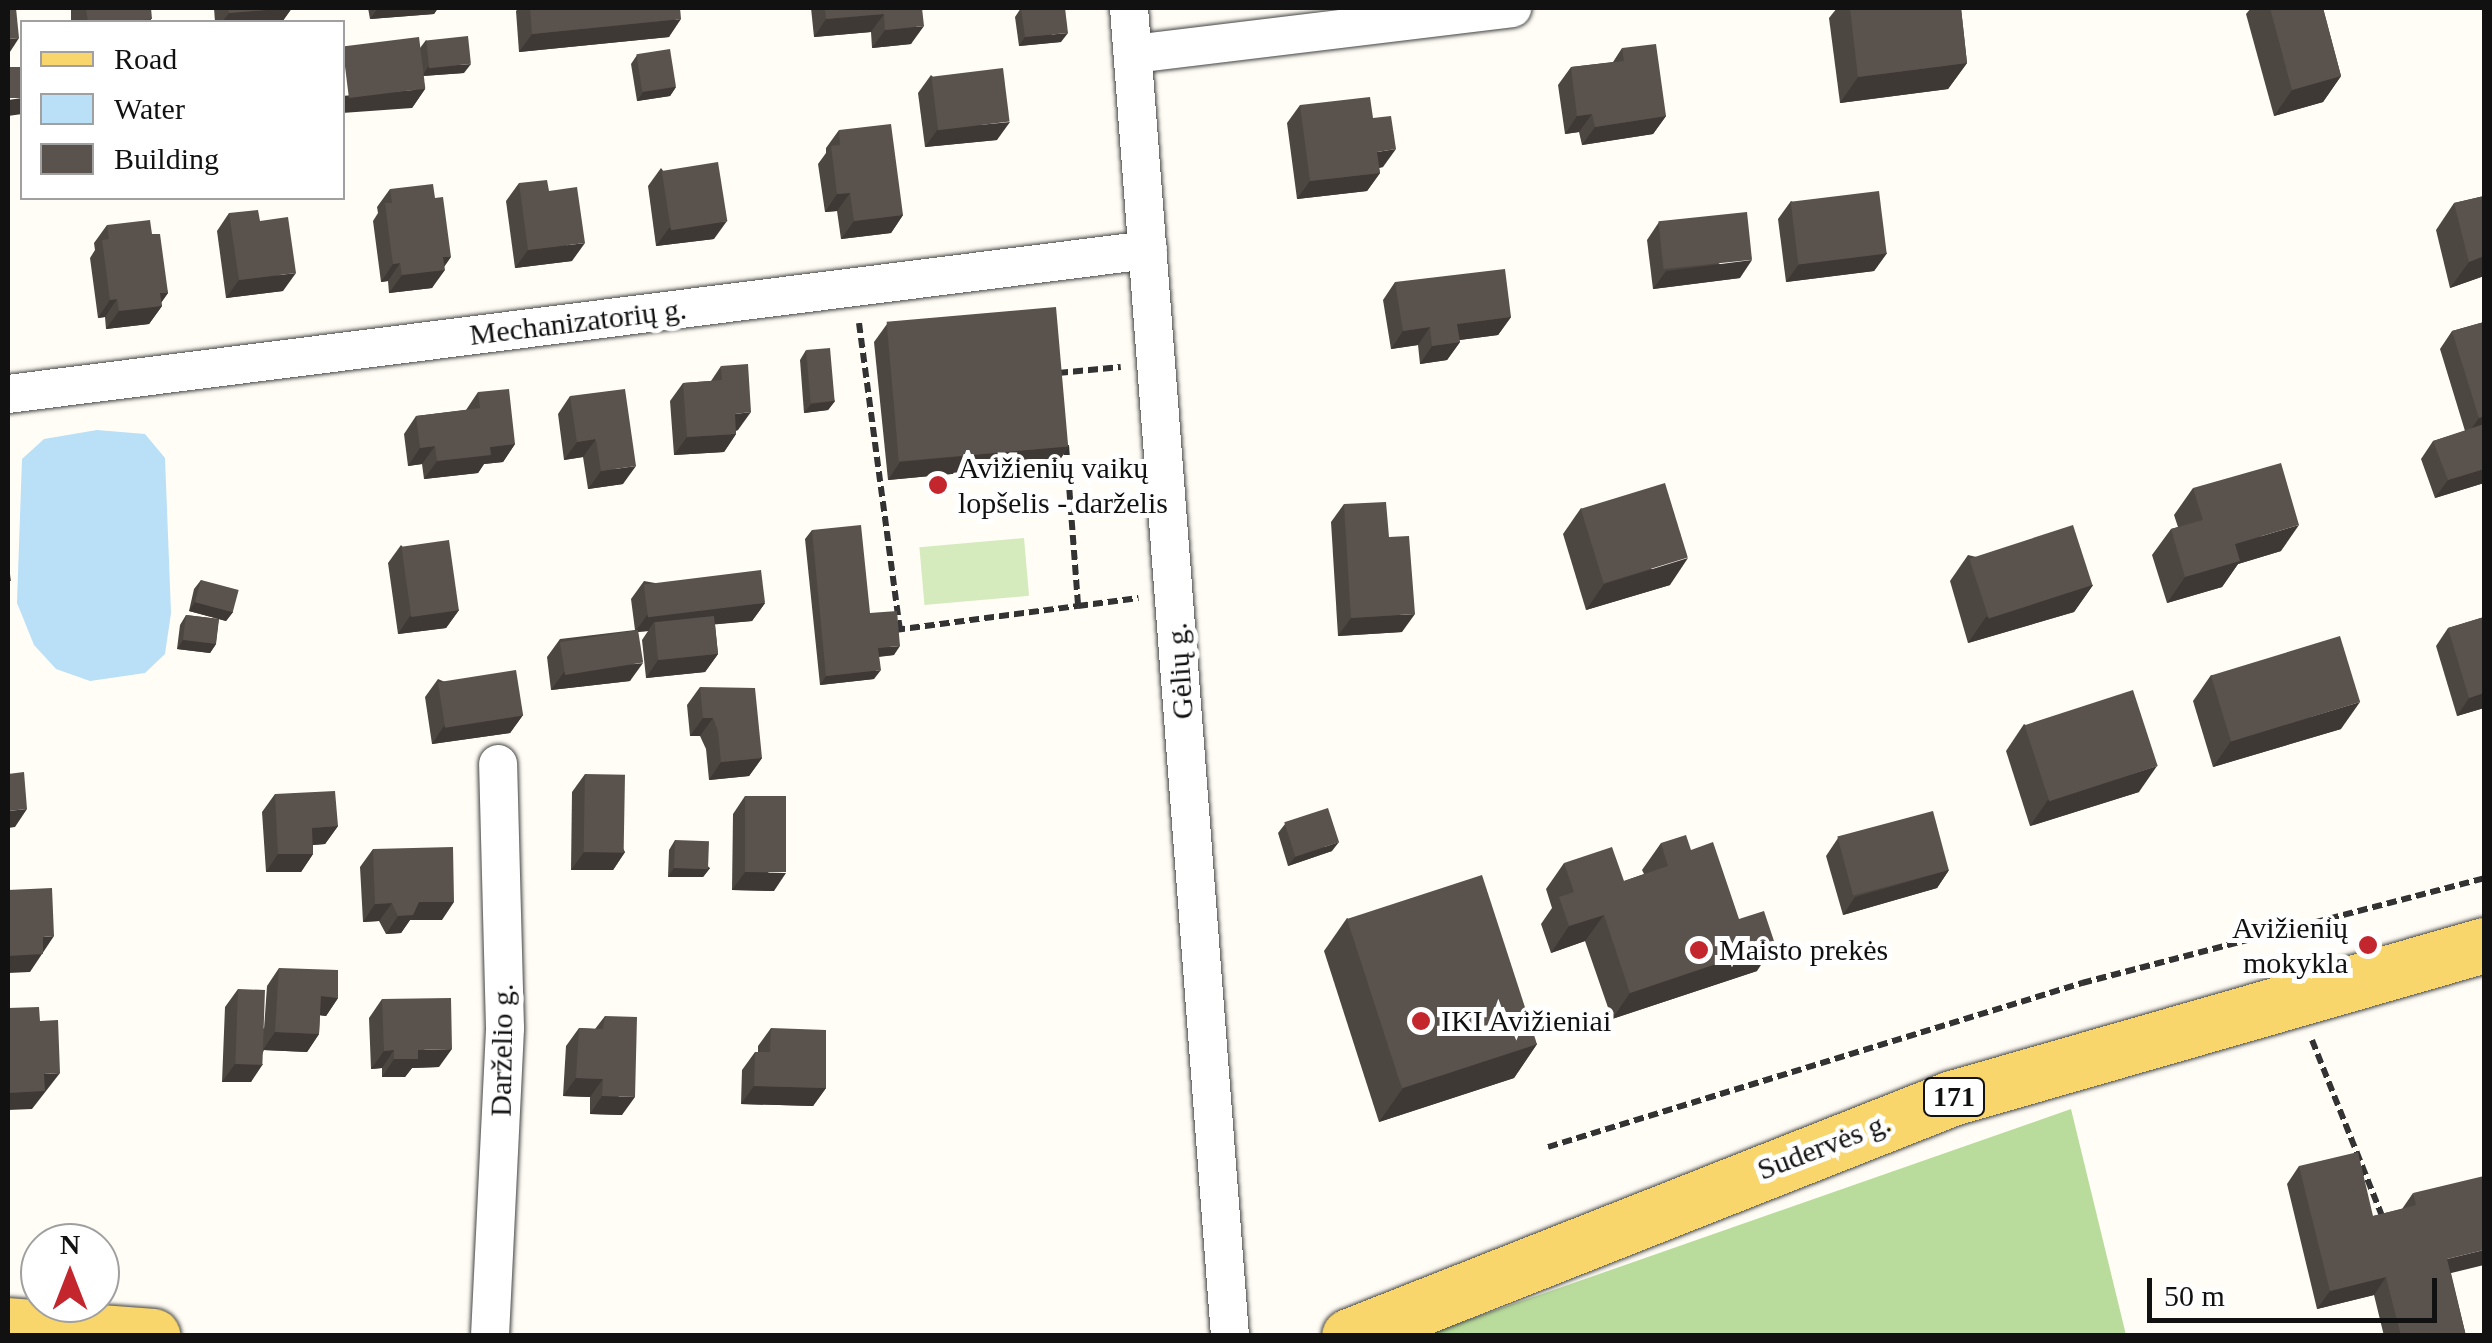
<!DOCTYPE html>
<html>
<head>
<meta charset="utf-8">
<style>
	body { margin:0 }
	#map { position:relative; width:2492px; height:1343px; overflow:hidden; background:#fffdf5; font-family:"Times New Roman",serif }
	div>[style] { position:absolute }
	.green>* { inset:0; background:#d5ebbd; transform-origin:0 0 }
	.forest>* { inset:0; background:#b9dc9c }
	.water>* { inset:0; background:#b9e0f7 }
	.path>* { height:6px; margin-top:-3px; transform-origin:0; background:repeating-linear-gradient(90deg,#333 0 10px,transparent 0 15px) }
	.roads { filter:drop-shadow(0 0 2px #444) drop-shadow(0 0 2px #444) }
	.minor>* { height:38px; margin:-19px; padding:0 19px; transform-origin:19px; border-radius:19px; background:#fff }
	.primary>* { height:55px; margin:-27.5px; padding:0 27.5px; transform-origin:27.5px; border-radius:27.5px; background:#f9d66b }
	.wall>* { inset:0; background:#4d4742; transform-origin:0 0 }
	.shaded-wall>* { inset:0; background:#3f3936 }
	.building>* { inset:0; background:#5a524d; transform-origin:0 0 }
	.dots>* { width:28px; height:28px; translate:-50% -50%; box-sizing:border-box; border:5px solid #fff; border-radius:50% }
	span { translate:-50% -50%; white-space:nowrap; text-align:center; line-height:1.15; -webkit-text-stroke:10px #fff; paint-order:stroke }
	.shield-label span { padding:2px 8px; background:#fff; border:2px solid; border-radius:8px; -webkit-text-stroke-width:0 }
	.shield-label { font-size:28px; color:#111; font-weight:700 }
	.street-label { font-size:30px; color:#111 }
	.poi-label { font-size:30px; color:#111 }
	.left { translate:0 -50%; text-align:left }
	.right { translate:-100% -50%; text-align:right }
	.frame { position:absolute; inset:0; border:10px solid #111; pointer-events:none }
	.legend { position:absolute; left:20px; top:20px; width:325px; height:180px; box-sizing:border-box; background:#fff; border:2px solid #a0a0a0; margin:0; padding:12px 18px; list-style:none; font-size:30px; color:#111 }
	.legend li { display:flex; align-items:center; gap:20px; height:50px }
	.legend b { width:50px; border:2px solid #a0a0a0 }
	.north { position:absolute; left:20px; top:1223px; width:100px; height:100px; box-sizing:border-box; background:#fff; border:2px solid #a0a0a0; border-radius:50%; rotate:0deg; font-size:28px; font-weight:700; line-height:40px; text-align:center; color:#111 }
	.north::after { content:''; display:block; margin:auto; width:35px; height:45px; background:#c4262e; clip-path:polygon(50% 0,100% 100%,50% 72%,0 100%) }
	.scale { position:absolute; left:2147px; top:1278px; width:290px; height:45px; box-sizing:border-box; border:5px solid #111; border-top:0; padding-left:12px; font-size:30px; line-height:35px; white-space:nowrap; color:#111; -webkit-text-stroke:8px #fff; paint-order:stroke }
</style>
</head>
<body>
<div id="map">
	<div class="green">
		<i style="left:1024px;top:538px;width:58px;height:105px;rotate:85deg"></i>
	</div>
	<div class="forest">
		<i style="clip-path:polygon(2071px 1109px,2126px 1335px,1422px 1336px)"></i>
	</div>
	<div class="water">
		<i style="clip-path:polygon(97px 430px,145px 434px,165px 458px,171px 613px,165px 654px,145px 673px,90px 681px,56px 669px,34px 645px,17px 603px,22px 459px,44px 439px)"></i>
	</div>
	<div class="path">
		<i style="left:859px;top:323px;width:309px;rotate:82.4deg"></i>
		<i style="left:1058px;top:373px;width:63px;rotate:-5.4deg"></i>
		<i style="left:1066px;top:445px;width:161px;rotate:85.7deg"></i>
		<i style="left:1078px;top:606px;width:61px;rotate:-7.6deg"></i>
		<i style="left:895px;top:630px;width:185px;rotate:-7.5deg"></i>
		<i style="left:2312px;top:1040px;width:192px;rotate:68.3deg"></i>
		<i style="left:1548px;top:1147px;width:559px;rotate:-17.07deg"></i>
		<i style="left:2082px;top:983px;width:415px;rotate:-14.6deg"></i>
	</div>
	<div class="roads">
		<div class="minor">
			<i style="left:1129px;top:8px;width:1332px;rotate:85.65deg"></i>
			<i style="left:1133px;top:54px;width:382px;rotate:-6.9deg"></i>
			<i style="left:8px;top:394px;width:1149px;rotate:-7.2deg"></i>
			<i style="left:490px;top:1336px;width:308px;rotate:-87.2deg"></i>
			<i style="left:505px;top:1028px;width:264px;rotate:-91.5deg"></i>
		</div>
		<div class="primary">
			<i style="left:8px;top:1325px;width:145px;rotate:4.3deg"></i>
			<i style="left:1349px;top:1336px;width:648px;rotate:-21.54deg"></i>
			<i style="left:1952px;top:1098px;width:554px;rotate:-16.04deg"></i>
		</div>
	</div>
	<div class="wall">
		<i style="left:71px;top:8px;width:80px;height:14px"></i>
		<i style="clip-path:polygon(214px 8px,292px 8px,282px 22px,215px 22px)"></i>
		<i style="clip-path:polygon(368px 8px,438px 8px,434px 14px,370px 19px)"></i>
		<i style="clip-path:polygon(519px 8px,680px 8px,669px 37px,519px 52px,516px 11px)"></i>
		<i style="clip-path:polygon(811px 8px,922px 8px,911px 44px,872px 48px,871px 32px,814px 37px)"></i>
		<i style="clip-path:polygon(1021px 8px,1061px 42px,1019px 46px,1015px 17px)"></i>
		<i style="clip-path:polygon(1837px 8px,1961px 8px,1967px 63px,1948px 89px,1840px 103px,1829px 18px)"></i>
		<i style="clip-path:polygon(2251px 8px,2323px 8px,2341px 76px,2323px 102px,2274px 116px,2246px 14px)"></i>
		<i style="clip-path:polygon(426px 40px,464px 73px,423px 76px,425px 89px,412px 108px,420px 48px)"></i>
		<i style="clip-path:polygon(1622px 48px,1666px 116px,1653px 134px,1582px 145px,1579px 132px,1565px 134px,1558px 85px,1571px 67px,1613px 62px)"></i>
		<i style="clip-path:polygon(637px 55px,676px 87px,670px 96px,637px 101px,631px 64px)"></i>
		<i style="clip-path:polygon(931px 75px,997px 140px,925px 147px,918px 93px)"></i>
		<i style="clip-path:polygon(1300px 105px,1383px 167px,1379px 168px,1380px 173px,1367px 191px,1297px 199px,1287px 123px)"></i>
		<i style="clip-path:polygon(839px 130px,903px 215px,891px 233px,841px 239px,837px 211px,825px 212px,818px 164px,826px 153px,826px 148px)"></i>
		<i style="clip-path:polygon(661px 168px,714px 239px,656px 246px,648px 186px)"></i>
		<i style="clip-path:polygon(519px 183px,549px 191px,572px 261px,515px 268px,506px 201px)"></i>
		<i style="clip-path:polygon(390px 189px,444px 266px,432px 288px,389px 293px,388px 281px,381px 282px,373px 221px,378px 213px,377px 207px)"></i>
		<i style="clip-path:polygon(2484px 196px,2484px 276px,2450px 288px,2436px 230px,2454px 203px)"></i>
		<i style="clip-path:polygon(1791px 201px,1887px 253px,1874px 271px,1786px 282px,1778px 219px)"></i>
		<i style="clip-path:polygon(229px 213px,260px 221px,283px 291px,226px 298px,217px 231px)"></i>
		<i style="clip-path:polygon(1659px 222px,1740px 278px,1653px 289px,1647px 240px)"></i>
		<i style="clip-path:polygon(107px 225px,152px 234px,168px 293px,161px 302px,162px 306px,149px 324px,106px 329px,105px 317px,98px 318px,90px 258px,95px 250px,94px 243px)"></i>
		<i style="clip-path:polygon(1395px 282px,1511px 317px,1498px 335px,1459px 340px,1460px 342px,1447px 360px,1420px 364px,1418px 345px,1391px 349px,1383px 300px)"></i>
		<i style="clip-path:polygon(2484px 322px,2484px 483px,2435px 498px,2421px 459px,2433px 441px,2465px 431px,2440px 349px,2452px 331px)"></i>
		<i style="clip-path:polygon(887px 324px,1069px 446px,1057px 464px,888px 480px,874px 342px)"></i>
		<i style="clip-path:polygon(806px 350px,835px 401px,828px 410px,804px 413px,800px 360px)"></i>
		<i style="clip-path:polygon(721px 366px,738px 430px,736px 431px,736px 434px,724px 452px,674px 455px,670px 401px,683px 383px,711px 381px)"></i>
		<i style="clip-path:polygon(478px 392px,515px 444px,503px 462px,484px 464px,478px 473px,424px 479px,422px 464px,408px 466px,404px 434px,416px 416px,466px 410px)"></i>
		<i style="clip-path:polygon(570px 396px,623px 484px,588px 489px,583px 457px,564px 460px,558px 414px)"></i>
		<i style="clip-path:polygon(2193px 488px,2281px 551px,2238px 564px,2222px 587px,2167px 603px,2152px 555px,2171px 529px,2178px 527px,2174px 515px)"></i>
		<i style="clip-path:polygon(1344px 504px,1389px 537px,1402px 632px,1338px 636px,1331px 522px)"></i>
		<i style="clip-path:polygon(1581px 508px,1670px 585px,1586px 610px,1563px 534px)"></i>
		<i style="clip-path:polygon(812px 530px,870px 613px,894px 655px,879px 657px,874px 679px,820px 685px,805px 539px)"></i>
		<i style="clip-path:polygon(401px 545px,459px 610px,446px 628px,398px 634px,388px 563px)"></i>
		<i style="clip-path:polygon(1968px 555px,2093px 585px,2074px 612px,1968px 643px,1950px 581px)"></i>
		<i style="clip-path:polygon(201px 580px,233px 612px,226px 621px,219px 619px,216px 644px,210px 653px,177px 649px,180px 625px,186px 615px,219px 619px,189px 611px,194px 589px)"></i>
		<i style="clip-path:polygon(644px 581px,765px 603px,752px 621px,715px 624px,718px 654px,705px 672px,646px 678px,642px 640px,648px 631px,638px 632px,630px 681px,551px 690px,547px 657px,560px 639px,635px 630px,631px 599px)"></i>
		<i style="clip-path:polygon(2484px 617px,2484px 708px,2457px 716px,2436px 646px,2448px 628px)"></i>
		<i style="clip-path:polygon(2211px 675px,2341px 729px,2213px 767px,2193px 701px)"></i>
		<i style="clip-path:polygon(438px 679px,523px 715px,510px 733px,432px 744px,425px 697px)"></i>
		<i style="clip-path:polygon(700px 687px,762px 758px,749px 776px,709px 780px,706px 749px,700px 736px,690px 736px,687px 705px)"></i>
		<i style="clip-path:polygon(2024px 724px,2139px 792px,2030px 826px,2006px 751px)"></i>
		<i style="clip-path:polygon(585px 774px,625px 852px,613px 870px,571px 870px,572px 792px)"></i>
		<i style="clip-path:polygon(275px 794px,338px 826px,325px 844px,313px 845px,313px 854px,301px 872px,266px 872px,262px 812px)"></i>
		<i style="clip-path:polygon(745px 796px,774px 891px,732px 890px,733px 814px)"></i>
		<i style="clip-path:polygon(1285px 824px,1332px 851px,1288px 866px,1278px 833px)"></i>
		<i style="clip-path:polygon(1838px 838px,1949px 870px,1937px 888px,1843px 915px,1826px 856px)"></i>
		<i style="clip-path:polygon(675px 840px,710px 868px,703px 877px,668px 877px,669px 850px)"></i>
		<i style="clip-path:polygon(1661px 843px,1691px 850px,1757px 971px,1612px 1019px,1585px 941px,1551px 953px,1541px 924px,1552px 908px,1546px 889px,1564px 863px,1624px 881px,1644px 874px,1642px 870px)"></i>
		<i style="clip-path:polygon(373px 849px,442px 920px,410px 920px,401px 933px,386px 934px,379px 921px,363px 922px,360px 867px)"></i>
		<i style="clip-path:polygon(1347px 918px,1537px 1044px,1514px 1078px,1379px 1122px,1324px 951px)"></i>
		<i style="clip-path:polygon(279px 968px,338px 998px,326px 1016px,320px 1015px,319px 1034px,307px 1052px,264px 1050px,251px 1082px,222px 1082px,225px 1007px,238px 989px,264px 1029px,267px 986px)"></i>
		<i style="clip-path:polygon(382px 999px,439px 1067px,412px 1068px,405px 1077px,382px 1077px,382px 1068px,371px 1069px,369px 1018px)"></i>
		<i style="clip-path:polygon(605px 1016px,622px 1115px,590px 1114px,590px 1097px,563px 1096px,566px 1046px,579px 1028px,595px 1029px)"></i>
		<i style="clip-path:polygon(771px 1028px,826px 1088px,813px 1106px,741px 1104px,742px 1070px,755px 1052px,758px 1052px,758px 1046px)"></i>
		<i style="clip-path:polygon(2299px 1166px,2373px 1216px,2402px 1209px,2413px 1193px,2451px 1273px,2466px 1336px,2384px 1336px,2374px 1295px,2317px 1309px,2287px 1184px)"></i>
	</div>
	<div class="shaded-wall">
		<i style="clip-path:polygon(292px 8px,282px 22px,222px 22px,229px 13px)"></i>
		<i style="clip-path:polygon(378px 8px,438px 8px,434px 14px,370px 19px)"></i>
		<i style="clip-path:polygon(884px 14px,871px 32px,814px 37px,826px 19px)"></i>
		<i style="clip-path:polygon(681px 19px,669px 37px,519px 52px,532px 34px)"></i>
		<i style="clip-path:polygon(924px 26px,911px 44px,872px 48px,885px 30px)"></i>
		<i style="clip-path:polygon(1068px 33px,1061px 42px,1019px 46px,1025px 37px)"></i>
		<i style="clip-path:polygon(19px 38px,8px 55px,8px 39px)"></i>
		<i style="clip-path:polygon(1967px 63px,1948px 89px,1840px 103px,1858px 77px)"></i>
		<i style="clip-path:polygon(471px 64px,464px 73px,422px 76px,428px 67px)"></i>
		<i style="clip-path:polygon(2341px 76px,2323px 102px,2274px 116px,2292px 90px)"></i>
		<i style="clip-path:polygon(676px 87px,670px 96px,637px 101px,643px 92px)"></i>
		<i style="clip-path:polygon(425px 89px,412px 108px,342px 113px,342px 96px)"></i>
		<i style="clip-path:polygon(22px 98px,22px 114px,8px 116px,8px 100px)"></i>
		<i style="clip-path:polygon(1592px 114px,1579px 132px,1565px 134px,1577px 116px)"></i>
		<i style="clip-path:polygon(1666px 116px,1653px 134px,1582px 145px,1595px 127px)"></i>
		<i style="clip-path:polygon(1010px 122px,997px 140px,925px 147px,938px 129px)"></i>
		<i style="clip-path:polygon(1396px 149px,1383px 167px,1365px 170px,1377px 152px)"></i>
		<i style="clip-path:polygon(1380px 173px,1367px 191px,1297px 199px,1310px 181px)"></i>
		<i style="clip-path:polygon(850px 193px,837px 211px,825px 212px,837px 194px)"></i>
		<i style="clip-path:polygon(903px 215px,891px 233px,841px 239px,854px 221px)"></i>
		<i style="clip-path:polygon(727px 221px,714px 239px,656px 246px,669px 228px)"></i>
		<i style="clip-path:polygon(585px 243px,572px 261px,515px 268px,528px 250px)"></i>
		<i style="clip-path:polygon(1887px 253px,1874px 271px,1786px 282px,1799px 264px)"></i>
		<i style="clip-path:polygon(2484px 256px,2484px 276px,2450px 288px,2469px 262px)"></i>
		<i style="clip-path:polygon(443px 257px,451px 257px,442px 270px,445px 270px,432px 288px,389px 293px,402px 275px)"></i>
		<i style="clip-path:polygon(1752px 260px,1740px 278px,1653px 289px,1666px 271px)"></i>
		<i style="clip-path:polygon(400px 263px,388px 281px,381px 282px,393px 264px)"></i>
		<i style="clip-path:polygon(296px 273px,283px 291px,226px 298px,239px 280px)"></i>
		<i style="clip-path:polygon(160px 293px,168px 293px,159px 306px,162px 306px,149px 324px,106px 329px,119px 311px)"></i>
		<i style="clip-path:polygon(117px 299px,105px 317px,98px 318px,110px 300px)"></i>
		<i style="clip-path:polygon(1511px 317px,1498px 335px,1444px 342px,1457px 324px)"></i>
		<i style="clip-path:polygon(1430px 327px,1418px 345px,1391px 349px,1403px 331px)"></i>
		<i style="clip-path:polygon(1460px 342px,1447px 360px,1420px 364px,1432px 346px)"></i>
		<i style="clip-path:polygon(835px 401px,828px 410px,804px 413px,811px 404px)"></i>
		<i style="clip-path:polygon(751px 412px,738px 430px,723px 432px,735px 414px)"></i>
		<i style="clip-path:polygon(2484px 416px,2484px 430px,2466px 436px,2479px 418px)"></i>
		<i style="clip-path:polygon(736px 434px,724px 452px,674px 455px,687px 437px)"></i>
		<i style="clip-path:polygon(596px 439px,583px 457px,564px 460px,577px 442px)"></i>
		<i style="clip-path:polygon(515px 444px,503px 462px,484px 464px,478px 473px,424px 479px,437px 461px,490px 447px)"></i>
		<i style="clip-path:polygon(435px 446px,422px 464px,408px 466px,420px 448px)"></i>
		<i style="clip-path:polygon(1069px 446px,1057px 464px,888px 480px,900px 462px)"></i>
		<i style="clip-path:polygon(636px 466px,623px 484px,588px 489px,601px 471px)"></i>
		<i style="clip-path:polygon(2484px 469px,2484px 483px,2435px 498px,2448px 480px)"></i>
		<i style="clip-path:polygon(2299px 525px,2281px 551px,2238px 564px,2222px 587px,2167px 603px,2185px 577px,2235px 544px)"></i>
		<i style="clip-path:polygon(1688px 558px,1670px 585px,1586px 610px,1604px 584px)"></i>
		<i style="clip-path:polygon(2093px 585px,2074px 612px,1968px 643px,1986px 617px)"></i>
		<i style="clip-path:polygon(195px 602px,233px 612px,226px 621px,189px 611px)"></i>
		<i style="clip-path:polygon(765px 603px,752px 621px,655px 630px,654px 622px,648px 631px,635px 632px,648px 614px)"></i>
		<i style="clip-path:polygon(459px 610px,446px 628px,398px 634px,410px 616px)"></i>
		<i style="clip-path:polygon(1415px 614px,1402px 632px,1338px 636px,1351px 618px)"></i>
		<i style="clip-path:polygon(183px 640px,216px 644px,210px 653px,177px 649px)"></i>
		<i style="clip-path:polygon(900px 646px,894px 655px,872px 657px,878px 648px)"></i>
		<i style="clip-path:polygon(718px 654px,705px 672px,646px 678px,658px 660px)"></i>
		<i style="clip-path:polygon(643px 663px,630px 681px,551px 690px,564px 672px)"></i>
		<i style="clip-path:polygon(881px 670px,874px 679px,820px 685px,826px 676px)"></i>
		<i style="clip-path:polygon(2484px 693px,2484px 708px,2457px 716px,2469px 698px)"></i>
		<i style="clip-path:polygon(2360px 702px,2341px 729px,2213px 767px,2231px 741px)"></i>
		<i style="clip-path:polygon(523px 715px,510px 733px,432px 744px,444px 726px)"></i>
		<i style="clip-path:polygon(703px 718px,713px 718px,700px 736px,690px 736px)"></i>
		<i style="clip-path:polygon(762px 758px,749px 776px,709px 780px,721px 762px)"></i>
		<i style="clip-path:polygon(2157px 766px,2139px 792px,2030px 826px,2048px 800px)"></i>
		<i style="clip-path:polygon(27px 809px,15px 827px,8px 828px,8px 811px)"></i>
		<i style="clip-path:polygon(338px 826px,325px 844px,299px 846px,312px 828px)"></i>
		<i style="clip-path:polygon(1339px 842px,1332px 851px,1288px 866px,1295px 857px)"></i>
		<i style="clip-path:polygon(584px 852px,625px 852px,613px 870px,571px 870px)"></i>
		<i style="clip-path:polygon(278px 854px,313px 854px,301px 872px,266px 872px)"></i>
		<i style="clip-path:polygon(674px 868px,710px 868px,703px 877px,668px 877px)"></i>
		<i style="clip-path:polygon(1949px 870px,1937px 888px,1843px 915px,1855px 897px)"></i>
		<i style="clip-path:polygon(745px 872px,786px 873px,774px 891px,732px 890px)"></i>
		<i style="clip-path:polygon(419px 902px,454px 902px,442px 920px,410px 920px,401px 933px,386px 934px,398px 916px)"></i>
		<i style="clip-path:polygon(392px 903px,379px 921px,363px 922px,375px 904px)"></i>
		<i style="clip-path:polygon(1604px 915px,1585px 941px,1551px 953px,1569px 926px)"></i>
		<i style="clip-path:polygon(54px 936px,30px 972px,8px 973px,8px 956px,43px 937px)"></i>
		<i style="clip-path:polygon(1775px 944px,1757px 971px,1612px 1019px,1630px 993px)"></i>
		<i style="clip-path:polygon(321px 996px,338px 998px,326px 1016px,308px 1014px)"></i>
		<i style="clip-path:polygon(275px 1032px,319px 1034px,307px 1052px,263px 1050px)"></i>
		<i style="clip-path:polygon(1537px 1044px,1514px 1078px,1379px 1122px,1403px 1088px)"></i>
		<i style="clip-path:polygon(452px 1049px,439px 1067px,412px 1068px,405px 1077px,382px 1077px,394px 1059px,418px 1050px)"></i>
		<i style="clip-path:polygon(394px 1050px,382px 1068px,371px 1069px,384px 1051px)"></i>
		<i style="clip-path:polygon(235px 1064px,263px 1064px,251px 1082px,222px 1082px)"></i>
		<i style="clip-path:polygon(60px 1073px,32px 1109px,8px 1110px,8px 1093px,44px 1074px)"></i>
		<i style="clip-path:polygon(576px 1078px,603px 1079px,590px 1097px,563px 1096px)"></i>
		<i style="clip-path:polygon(754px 1086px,826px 1088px,813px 1106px,741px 1104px)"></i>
		<i style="clip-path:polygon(602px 1096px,635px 1097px,622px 1115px,590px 1114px)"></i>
		<i style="clip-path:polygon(2484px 1250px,2484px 1265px,2435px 1277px,2447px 1259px)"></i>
		<i style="clip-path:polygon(2386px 1277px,2374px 1295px,2317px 1309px,2330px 1291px)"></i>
	</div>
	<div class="building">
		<i style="clip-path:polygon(8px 8px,16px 8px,19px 38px,8px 39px)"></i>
		<i style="clip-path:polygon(86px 8px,151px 8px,152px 19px,124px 22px,88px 22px)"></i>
		<i style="clip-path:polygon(228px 8px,289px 8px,229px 13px)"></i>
		<i style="clip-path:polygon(530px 8px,680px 8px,681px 19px,532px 34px)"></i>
		<i style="clip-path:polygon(825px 8px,922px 8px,924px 26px,885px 30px,884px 14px,826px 19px)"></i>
		<i style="clip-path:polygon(1021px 8px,1065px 8px,1068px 33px,1025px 37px)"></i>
		<i style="clip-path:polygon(1850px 8px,1961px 8px,1967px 63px,1858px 77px)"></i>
		<i style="clip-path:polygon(2270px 8px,2323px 8px,2341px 76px,2292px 90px)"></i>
		<i style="left:468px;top:36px;width:28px;height:42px;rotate:84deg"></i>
		<i style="left:419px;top:37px;width:52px;height:77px;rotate:83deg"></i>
		<i style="clip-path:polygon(1656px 44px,1666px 116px,1595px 127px,1592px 114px,1577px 116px,1571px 67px,1624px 61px,1622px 48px)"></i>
		<i style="left:670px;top:49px;width:38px;height:34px;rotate:81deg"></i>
		<i style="left:22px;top:67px;width:31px;height:14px;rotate:90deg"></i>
		<i style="left:1003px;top:68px;width:54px;height:72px;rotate:83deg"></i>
		<i style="clip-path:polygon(1370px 97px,1373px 118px,1391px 116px,1396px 149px,1377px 152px,1380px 173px,1310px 181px,1300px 105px)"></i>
		<i style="clip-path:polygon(891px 124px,903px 215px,854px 221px,850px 193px,837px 194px,831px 146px,840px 145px,839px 130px)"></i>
		<i style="left:718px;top:162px;width:60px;height:57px;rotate:81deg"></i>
		<i style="clip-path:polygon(547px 180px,549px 191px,577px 187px,585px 243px,528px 250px,519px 183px)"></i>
		<i style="clip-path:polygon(433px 184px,435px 198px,443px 197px,451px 257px,443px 257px,445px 270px,402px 275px,400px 263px,393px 264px,385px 203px,392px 203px,390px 189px)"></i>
		<i style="left:1879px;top:191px;width:63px;height:89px;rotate:83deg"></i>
		<i style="clip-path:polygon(2484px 196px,2484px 256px,2469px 262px,2454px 203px)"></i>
		<i style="clip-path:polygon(258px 210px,260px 221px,288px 217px,296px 273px,239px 280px,229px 213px)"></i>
		<i style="left:1747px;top:212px;width:48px;height:89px;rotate:84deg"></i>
		<i style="clip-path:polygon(150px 220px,152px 234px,160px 234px,168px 293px,160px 293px,162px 306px,119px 311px,117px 299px,110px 300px,102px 240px,109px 239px,107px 225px)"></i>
		<i style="clip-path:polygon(1505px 269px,1511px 317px,1457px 324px,1460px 342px,1432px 346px,1430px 327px,1403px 331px,1395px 282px)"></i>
		<i style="left:1056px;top:307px;width:140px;height:170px;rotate:85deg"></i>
		<i style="clip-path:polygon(2484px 322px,2484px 416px,2479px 418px,2452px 331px)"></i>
		<i style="left:830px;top:348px;width:53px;height:24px;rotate:85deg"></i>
		<i style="clip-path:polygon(748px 364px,751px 412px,735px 414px,736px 434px,687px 437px,683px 383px,722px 380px,721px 366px)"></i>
		<i style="clip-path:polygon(509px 389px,515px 444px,490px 447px,491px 455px,437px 461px,435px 446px,420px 448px,416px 416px,480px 408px,478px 392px)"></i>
		<i style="clip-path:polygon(625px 389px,636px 466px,601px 471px,596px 439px,577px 442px,570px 396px)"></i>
		<i style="clip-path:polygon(2484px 424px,2484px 469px,2448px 480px,2433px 441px)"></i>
		<i style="clip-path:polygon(2281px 463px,2299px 525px,2235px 544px,2240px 561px,2185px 577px,2171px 529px,2203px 520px,2193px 488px)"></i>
		<i style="left:1665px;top:483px;width:78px;height:88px;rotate:73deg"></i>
		<i style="clip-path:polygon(1386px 502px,1389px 537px,1409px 536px,1415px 614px,1351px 618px,1344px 504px)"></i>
		<i style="clip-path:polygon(861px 525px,870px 613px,897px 611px,900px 646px,878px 648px,881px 670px,826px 676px,812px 530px)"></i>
		<i style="left:2073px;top:525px;width:63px;height:109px;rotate:72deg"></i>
		<i style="left:449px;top:540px;width:71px;height:48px;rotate:82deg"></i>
		<i style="clip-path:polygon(8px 561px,11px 581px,8px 581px)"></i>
		<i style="left:761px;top:570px;width:33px;height:118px;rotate:83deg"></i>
		<i style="left:201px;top:580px;width:39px;height:23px;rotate:15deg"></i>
		<i style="left:186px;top:615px;width:33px;height:25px;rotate:7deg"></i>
		<i style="left:714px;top:616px;width:38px;height:60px;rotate:84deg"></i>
		<i style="clip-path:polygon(2484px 617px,2484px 693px,2469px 698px,2448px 628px)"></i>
		<i style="left:638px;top:630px;width:33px;height:79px;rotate:81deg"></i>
		<i style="left:2340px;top:636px;width:69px;height:135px;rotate:73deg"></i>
		<i style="left:516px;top:670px;width:46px;height:79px;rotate:81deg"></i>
		<i style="clip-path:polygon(700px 687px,755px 688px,762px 758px,721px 762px,718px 731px,713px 718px,703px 718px)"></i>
		<i style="left:2133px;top:690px;width:80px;height:114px;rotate:72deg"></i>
		<i style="clip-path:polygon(24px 772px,27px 809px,8px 811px,8px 774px)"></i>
		<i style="left:585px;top:774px;width:40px;height:78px;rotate:1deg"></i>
		<i style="clip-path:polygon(335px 791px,338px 826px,312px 828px,313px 854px,278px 854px,275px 794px)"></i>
		<i style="left:745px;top:796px;width:41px;height:76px"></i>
		<i style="left:1328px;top:808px;width:36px;height:46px;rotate:72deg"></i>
		<i style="left:1933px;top:811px;width:61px;height:99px;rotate:75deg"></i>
		<i style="clip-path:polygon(1686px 835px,1691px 850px,1713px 842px,1739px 919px,1764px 911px,1775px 944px,1630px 993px,1604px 915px,1569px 926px,1559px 897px,1574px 892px,1564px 863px,1612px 847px,1624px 881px,1668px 866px,1661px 843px)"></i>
		<i style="left:675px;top:840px;width:34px;height:28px;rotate:2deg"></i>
		<i style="clip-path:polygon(453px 847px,454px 902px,419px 902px,413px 915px,398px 916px,392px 903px,375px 904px,373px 849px)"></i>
		<i style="left:1482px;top:875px;width:178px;height:142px;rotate:72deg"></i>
		<i style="clip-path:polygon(52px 888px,54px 936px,43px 937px,43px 954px,8px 956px,8px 890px)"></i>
		<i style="clip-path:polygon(279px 968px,338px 970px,338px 998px,321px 996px,319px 1034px,275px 1032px)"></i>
		<i style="left:238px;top:989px;width:27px;height:75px;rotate:2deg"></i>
		<i style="clip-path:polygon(451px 998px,452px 1049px,418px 1050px,418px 1059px,394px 1059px,394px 1050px,384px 1051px,382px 999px)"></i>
		<i style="clip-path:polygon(39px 1007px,40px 1021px,58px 1020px,60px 1073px,44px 1074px,45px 1091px,8px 1093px,8px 1008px)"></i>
		<i style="clip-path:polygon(605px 1016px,637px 1017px,635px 1097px,602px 1096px,603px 1079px,576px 1078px,579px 1028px,603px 1029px)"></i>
		<i style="clip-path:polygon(771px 1028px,826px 1030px,826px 1088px,754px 1086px,755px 1052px,770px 1052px)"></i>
		<i style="clip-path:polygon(2358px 1152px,2373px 1216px,2416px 1205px,2413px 1193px,2484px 1176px,2484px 1250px,2447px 1259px,2466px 1336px,2401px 1336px,2386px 1277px,2330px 1291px,2299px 1166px)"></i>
	</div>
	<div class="dots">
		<i style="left:938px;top:485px;background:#c4262e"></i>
		<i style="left:2368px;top:945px;background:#c4262e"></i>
		<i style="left:1699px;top:950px;background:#c4262e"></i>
		<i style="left:1421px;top:1021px;background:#c4262e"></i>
	</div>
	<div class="shield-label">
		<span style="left:1954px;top:1097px">171</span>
	</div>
	<div class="street-label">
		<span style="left:578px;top:322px;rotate:-7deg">Mechanizatorių g.</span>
		<span style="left:1180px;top:671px;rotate:-94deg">Gėlių g.</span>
		<span style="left:502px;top:1050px;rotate:-89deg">Darželio g.</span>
		<span style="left:1824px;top:1146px;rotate:-21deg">Sudervės g.</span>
	</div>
	<div class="poi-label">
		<span class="left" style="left:958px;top:485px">Avižienių vaikų<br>lopšelis - darželis</span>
		<span class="right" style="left:2348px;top:945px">Avižienių<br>mokykla</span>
		<span class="left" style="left:1719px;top:950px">Maisto prekės</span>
		<span class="left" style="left:1441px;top:1021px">IKI Avižieniai</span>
	</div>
	<div class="frame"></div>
	<ul class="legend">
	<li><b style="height:12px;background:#f9d66b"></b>Road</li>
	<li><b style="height:28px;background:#b9e0f7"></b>Water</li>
	<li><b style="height:28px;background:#5a524d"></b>Building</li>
	</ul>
	<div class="north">N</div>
	<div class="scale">50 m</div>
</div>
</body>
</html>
